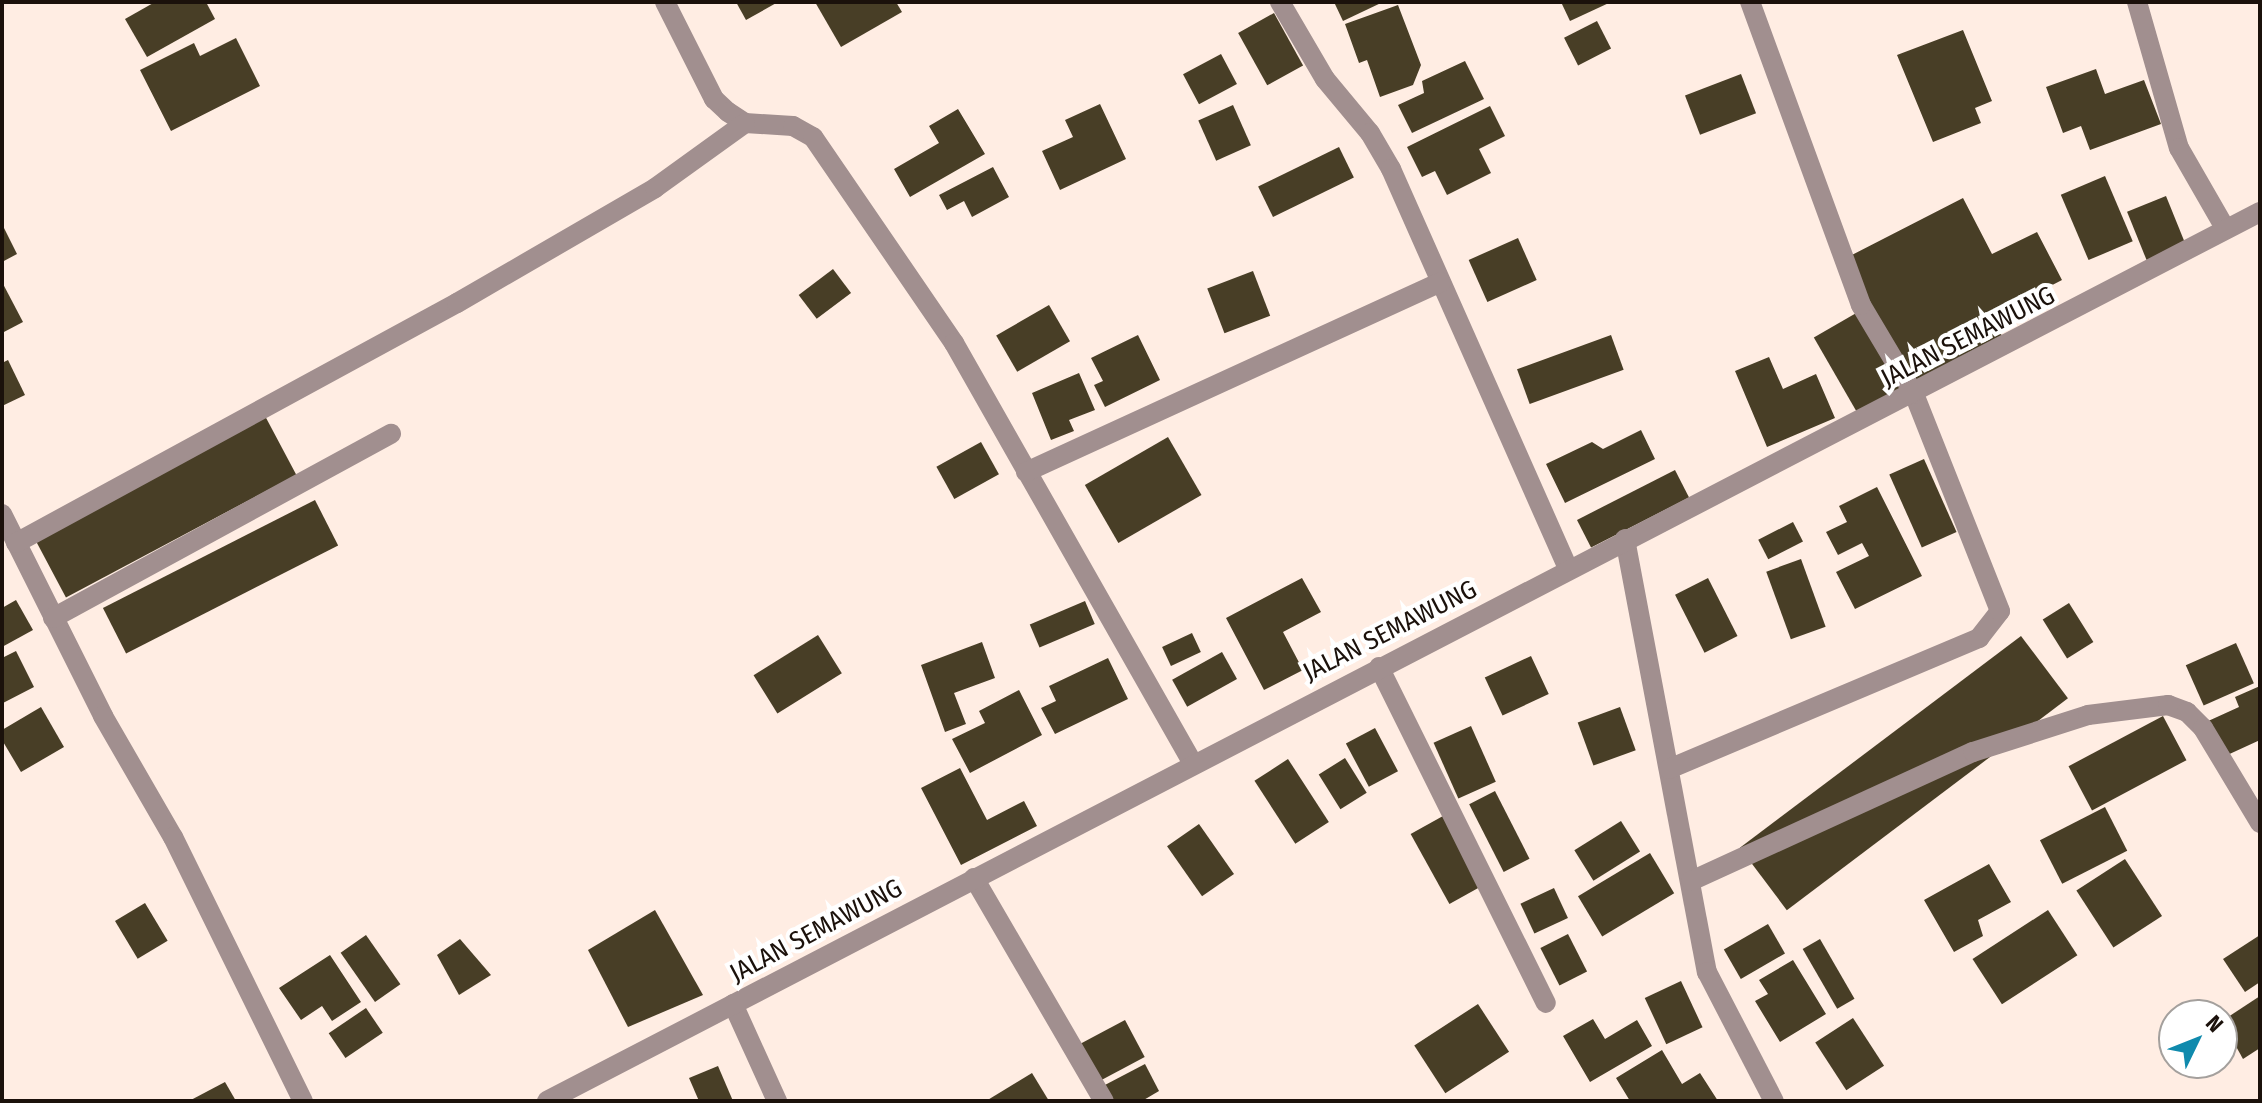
<!DOCTYPE html>
<html>
<head>
<meta charset="utf-8">
<style>
	body { margin:0 }
	#map { position:relative; width:2262px; height:1103px; overflow:hidden; background:#ffede3; font-family:"Fira Sans Condensed",sans-serif }
	div>[style] { position:absolute }
	.building>* { inset:0; background:#483e26; transform-origin:0 0 }
	.minor>* { height:20px; margin:-10px; padding:0 10px; transform-origin:10px; border-radius:10px; background:#a18f8f }
	span { translate:-50% -50%; white-space:nowrap; text-align:center; line-height:1.15; -webkit-text-stroke:8px #fff; paint-order:stroke }
	.street-label { font-size:26px; color:#1b110b }
	.frame { position:absolute; inset:0; border:4px solid #1b110b; pointer-events:none }
	.north { position:absolute; left:2158px; top:999px; width:80px; height:80px; box-sizing:border-box; background:#fff; border:2px solid #a4a09d; border-radius:50%; rotate:47deg; font-size:22px; font-weight:700; line-height:32px; text-align:center; color:#1b110b }
	.north::after { content:''; display:block; margin:auto; width:28px; height:36px; background:#108aad; clip-path:polygon(50% 0,100% 100%,50% 72%,0 100%) }
</style>
</head>
<body>
<div id="map">
	<div class="building">
		<i style="clip-path:polygon(155px 2px,206px 2px,215px 19px,147px 57px,125px 19px)"></i>
		<i style="clip-path:polygon(736px 2px,778px 2px,746px 20px)"></i>
		<i style="clip-path:polygon(815px 2px,896px 2px,902px 12px,841px 47px)"></i>
		<i style="clip-path:polygon(1334px 2px,1383px 2px,1343px 21px)"></i>
		<i style="clip-path:polygon(1561px 2px,1611px 2px,1570px 21px)"></i>
		<i style="clip-path:polygon(1398px 5px,1421px 65px,1413px 85px,1380px 97px,1367px 60px,1359px 63px,1345px 24px)"></i>
		<i style="left:1274px;top:13px;width:60px;height:41px;rotate:61deg"></i>
		<i style="left:1597px;top:21px;width:31px;height:37px;rotate:63deg"></i>
		<i style="clip-path:polygon(1963px 30px,1992px 101px,1975px 108px,1981px 123px,1933px 142px,1897px 55px)"></i>
		<i style="clip-path:polygon(236px 38px,260px 86px,171px 131px,140px 70px,194px 43px,200px 56px)"></i>
		<i style="left:1221px;top:54px;width:34px;height:43px;rotate:62deg"></i>
		<i style="clip-path:polygon(1465px 61px,1484px 99px,1412px 133px,1398px 105px,1424px 93px,1422px 81px)"></i>
		<i style="clip-path:polygon(2096px 69px,2105px 94px,2144px 80px,2161px 124px,2090px 150px,2081px 126px,2063px 133px,2046px 87px)"></i>
		<i style="left:1741px;top:74px;width:42px;height:60px;rotate:69deg"></i>
		<i style="clip-path:polygon(1100px 104px,1126px 159px,1060px 190px,1042px 151px,1073px 137px,1065px 120px)"></i>
		<i style="left:1233px;top:105px;width:44px;height:38px;rotate:66deg"></i>
		<i style="clip-path:polygon(1490px 106px,1505px 136px,1479px 149px,1491px 173px,1447px 195px,1435px 171px,1422px 177px,1407px 147px)"></i>
		<i style="clip-path:polygon(958px 109px,985px 154px,910px 197px,894px 169px,939px 143px,929px 126px)"></i>
		<i style="left:1339px;top:147px;width:34px;height:90px;rotate:64deg"></i>
		<i style="clip-path:polygon(993px 167px,1009px 197px,972px 217px,964px 201px,947px 210px,939px 195px)"></i>
		<i style="left:2105px;top:176px;width:71px;height:48px;rotate:67deg"></i>
		<i style="left:2166px;top:196px;width:54px;height:42px;rotate:68deg"></i>
		<i style="clip-path:polygon(1963px 198px,1992px 254px,2037px 232px,2062px 280px,1992px 316px,2004px 340px,1912px 387px,1846px 258px)"></i>
		<i style="clip-path:polygon(2px 224px,17px 254px,2px 262px)"></i>
		<i style="left:1518px;top:238px;width:46px;height:54px;rotate:66deg"></i>
		<i style="left:833px;top:269px;width:30px;height:43px;rotate:53deg"></i>
		<i style="left:1253px;top:271px;width:48px;height:49px;rotate:69deg"></i>
		<i style="clip-path:polygon(2px 282px,23px 322px,2px 333px)"></i>
		<i style="left:1049px;top:305px;width:42px;height:61px;rotate:60deg"></i>
		<i style="left:1858px;top:312px;width:90px;height:51px;rotate:60deg"></i>
		<i style="clip-path:polygon(1138px 335px,1160px 380px,1105px 407px,1094px 385px,1103px 381px,1091px 358px)"></i>
		<i style="left:1611px;top:335px;width:37px;height:100px;rotate:70deg"></i>
		<i style="clip-path:polygon(1769px 357px,1783px 389px,1816px 374px,1835px 418px,1767px 447px,1735px 371px)"></i>
		<i style="clip-path:polygon(8px 360px,25px 395px,2px 406px,2px 363px)"></i>
		<i style="clip-path:polygon(1079px 373px,1095px 410px,1069px 420px,1074px 431px,1051px 440px,1032px 393px)"></i>
		<i style="left:264px;top:414px;width:69px;height:261px;rotate:62deg"></i>
		<i style="clip-path:polygon(1641px 430px,1655px 459px,1565px 503px,1546px 464px,1592px 442px,1603px 449px)"></i>
		<i style="left:1168px;top:437px;width:67px;height:96px;rotate:60deg"></i>
		<i style="left:981px;top:442px;width:37px;height:51px;rotate:61deg"></i>
		<i style="left:1924px;top:459px;width:80px;height:38px;rotate:66deg"></i>
		<i style="left:1675px;top:470px;width:31px;height:110px;rotate:63deg"></i>
		<i style="clip-path:polygon(1877px 487px,1922px 576px,1855px 609px,1836px 572px,1869px 556px,1862px 543px,1838px 555px,1826px 532px,1847px 522px,1839px 506px)"></i>
		<i style="left:315px;top:500px;width:51px;height:238px;rotate:63deg"></i>
		<i style="left:1793px;top:522px;width:22px;height:39px;rotate:63deg"></i>
		<i style="left:1801px;top:559px;width:72px;height:37px;rotate:70deg"></i>
		<i style="clip-path:polygon(1302px 578px,1321px 612px,1283px 632px,1303px 670px,1264px 690px,1226px 618px)"></i>
		<i style="left:1708px;top:578px;width:65px;height:37px;rotate:63deg"></i>
		<i style="clip-path:polygon(16px 600px,33px 630px,2px 647px,2px 608px)"></i>
		<i style="left:1085px;top:601px;width:25px;height:60px;rotate:67deg"></i>
		<i style="left:2069px;top:603px;width:46px;height:31px;rotate:58deg"></i>
		<i style="left:1192px;top:633px;width:21px;height:33px;rotate:65deg"></i>
		<i style="left:818px;top:635px;width:45px;height:76px;rotate:58deg"></i>
		<i style="left:2021px;top:636px;width:78px;height:352px;rotate:53deg"></i>
		<i style="clip-path:polygon(982px 642px,995px 678px,954px 693px,966px 724px,945px 732px,921px 665px)"></i>
		<i style="left:2236px;top:643px;width:44px;height:55px;rotate:66deg"></i>
		<i style="clip-path:polygon(16px 651px,34px 687px,3px 703px,2px 658px)"></i>
		<i style="left:1222px;top:652px;width:31px;height:57px;rotate:61deg"></i>
		<i style="left:1531px;top:656px;width:42px;height:51px;rotate:65deg"></i>
		<i style="clip-path:polygon(1108px 658px,1128px 699px,1055px 734px,1041px 708px,1056px 701px,1049px 686px)"></i>
		<i style="clip-path:polygon(2260px 686px,2260px 740px,2223px 757px,2206px 722px,2239px 707px,2235px 697px)"></i>
		<i style="clip-path:polygon(1019px 690px,1042px 735px,970px 773px,952px 739px,985px 723px,979px 711px)"></i>
		<i style="clip-path:polygon(41px 707px,64px 747px,21px 772px,2px 740px,2px 730px)"></i>
		<i style="left:1620px;top:707px;width:46px;height:45px;rotate:70deg"></i>
		<i style="left:2163px;top:716px;width:50px;height:107px;rotate:62deg"></i>
		<i style="left:1471px;top:726px;width:61px;height:41px;rotate:66deg"></i>
		<i style="left:1375px;top:728px;width:49px;height:33px;rotate:62deg"></i>
		<i style="left:1345px;top:758px;width:41px;height:31px;rotate:58deg"></i>
		<i style="left:1288px;top:759px;width:75px;height:40px;rotate:57deg"></i>
		<i style="clip-path:polygon(960px 768px,987px 820px,1024px 801px,1037px 826px,961px 865px,921px 788px)"></i>
		<i style="left:1495px;top:791px;width:76px;height:29px;rotate:63deg"></i>
		<i style="left:2105px;top:807px;width:49px;height:73px;rotate:63deg"></i>
		<i style="left:1443px;top:816px;width:80px;height:37px;rotate:61deg"></i>
		<i style="left:1621px;top:821px;width:36px;height:55px;rotate:58deg"></i>
		<i style="left:1199px;top:824px;width:61px;height:39px;rotate:55deg"></i>
		<i style="left:1650px;top:853px;width:47px;height:84px;rotate:59deg"></i>
		<i style="left:2125px;top:859px;width:68px;height:58px;rotate:57deg"></i>
		<i style="clip-path:polygon(1989px 864px,2011px 902px,1978px 920px,1983px 936px,1954px 952px,1924px 900px)"></i>
		<i style="left:1554px;top:888px;width:33px;height:37px;rotate:65deg"></i>
		<i style="left:145px;top:903px;width:44px;height:35px;rotate:59deg"></i>
		<i style="clip-path:polygon(655px 910px,703px 995px,628px 1027px,588px 950px)"></i>
		<i style="left:2048px;top:910px;width:54px;height:90px;rotate:57deg"></i>
		<i style="left:1768px;top:924px;width:34px;height:51px;rotate:60deg"></i>
		<i style="left:1568px;top:934px;width:42px;height:31px;rotate:63deg"></i>
		<i style="left:366px;top:935px;width:60px;height:31px;rotate:55deg"></i>
		<i style="clip-path:polygon(2260px 935px,2260px 982px,2245px 992px,2223px 959px)"></i>
		<i style="clip-path:polygon(460px 939px,491px 975px,459px 995px,437px 955px)"></i>
		<i style="left:1820px;top:939px;width:69px;height:20px;rotate:60deg"></i>
		<i style="clip-path:polygon(330px 955px,361px 1002px,332px 1021px,322px 1006px,301px 1020px,279px 988px)"></i>
		<i style="clip-path:polygon(1793px 960px,1826px 1014px,1780px 1042px,1755px 1001px,1768px 994px,1759px 980px)"></i>
		<i style="left:1681px;top:981px;width:51px;height:40px;rotate:65deg"></i>
		<i style="clip-path:polygon(2260px 996px,2260px 1048px,2243px 1059px,2222px 1021px)"></i>
		<i style="left:1478px;top:1004px;width:57px;height:76px;rotate:57deg"></i>
		<i style="left:366px;top:1008px;width:30px;height:45px;rotate:56deg"></i>
		<i style="left:1853px;top:1018px;width:57px;height:45px;rotate:57deg"></i>
		<i style="clip-path:polygon(1593px 1019px,1605px 1039px,1637px 1020px,1652px 1046px,1590px 1082px,1563px 1036px)"></i>
		<i style="left:1125px;top:1020px;width:42px;height:50px;rotate:62deg"></i>
		<i style="clip-path:polygon(1662px 1050px,1682px 1084px,1700px 1073px,1718px 1101px,1630px 1101px,1616px 1078px)"></i>
		<i style="clip-path:polygon(1145px 1064px,1159px 1091px,1142px 1101px,1112px 1101px,1103px 1086px)"></i>
		<i style="clip-path:polygon(718px 1066px,733px 1101px,699px 1101px,689px 1078px)"></i>
		<i style="clip-path:polygon(1032px 1073px,1049px 1101px,986px 1101px)"></i>
		<i style="clip-path:polygon(225px 1082px,236px 1101px,189px 1101px)"></i>
	</div>
	<div class="minor">
		<i style="left:665px;top:2px;width:109px;rotate:63.2deg"></i>
		<i style="left:714px;top:99px;width:19px;rotate:43deg"></i>
		<i style="left:728px;top:112px;width:20px;rotate:33deg"></i>
		<i style="left:745px;top:123px;width:48px;rotate:3.6deg"></i>
		<i style="left:793px;top:126px;width:23px;rotate:29deg"></i>
		<i style="left:813px;top:137px;width:250px;rotate:55.6deg"></i>
		<i style="left:954px;top:343px;width:483px;rotate:60.4deg"></i>
		<i style="left:1280px;top:2px;width:89px;rotate:59.7deg"></i>
		<i style="left:1325px;top:79px;width:70px;rotate:50.2deg"></i>
		<i style="left:1370px;top:133px;width:42px;rotate:59.7deg"></i>
		<i style="left:1391px;top:169px;width:437px;rotate:66.1deg"></i>
		<i style="left:2137px;top:2px;width:152px;rotate:74deg"></i>
		<i style="left:2179px;top:148px;width:92px;rotate:60.1deg"></i>
		<i style="left:1026px;top:472px;width:456px;rotate:-24.6deg"></i>
		<i style="left:2px;top:514px;width:226px;rotate:63.4deg"></i>
		<i style="left:103px;top:716px;width:140px;rotate:60deg"></i>
		<i style="left:173px;top:837px;width:294px;rotate:63.8deg"></i>
		<i style="left:1625px;top:539px;width:441px;rotate:79.3deg"></i>
		<i style="left:1707px;top:972px;width:145px;rotate:62.6deg"></i>
		<i style="left:16px;top:543px;width:502px;rotate:-28.56deg"></i>
		<i style="left:457px;top:303px;width:229px;rotate:-30.1deg"></i>
		<i style="left:655px;top:188px;width:111px;rotate:-35.8deg"></i>
		<i style="left:53px;top:618px;width:385px;rotate:-28.6deg"></i>
		<i style="left:1379px;top:667px;width:375px;rotate:63.6deg"></i>
		<i style="left:1669px;top:769px;width:337px;rotate:-22.9deg"></i>
		<i style="left:1979px;top:638px;width:34px;rotate:-52deg"></i>
		<i style="left:2000px;top:611px;width:233px;rotate:-111.6deg"></i>
		<i style="left:1914px;top:394px;width:104px;rotate:-120.8deg"></i>
		<i style="left:1861px;top:305px;width:323px;rotate:-110.1deg"></i>
		<i style="left:974px;top:878px;width:258px;rotate:59.8deg"></i>
		<i style="left:1691px;top:881px;width:310px;rotate:-24.6deg"></i>
		<i style="left:1973px;top:752px;width:121px;rotate:-17.8deg"></i>
		<i style="left:2088px;top:715px;width:81px;rotate:-7.1deg"></i>
		<i style="left:2168px;top:705px;width:20px;rotate:20deg"></i>
		<i style="left:2187px;top:712px;width:23px;rotate:45deg"></i>
		<i style="left:2203px;top:728px;width:111px;rotate:59deg"></i>
		<i style="left:733px;top:1004px;width:107px;rotate:65.6deg"></i>
		<i style="left:547px;top:1101px;width:1930px;rotate:-27.43deg"></i>
	</div>
	<div class="street-label">
		<span style="left:1968px;top:337px;rotate:-27deg">JALAN SEMAWUNG</span>
		<span style="left:1390px;top:631px;rotate:-27deg">JALAN SEMAWUNG</span>
		<span style="left:816px;top:931px;rotate:-28deg">JALAN SEMAWUNG</span>
	</div>
	<div class="frame"></div>
	<div class="north">N</div>
</div>
</body>
</html>
